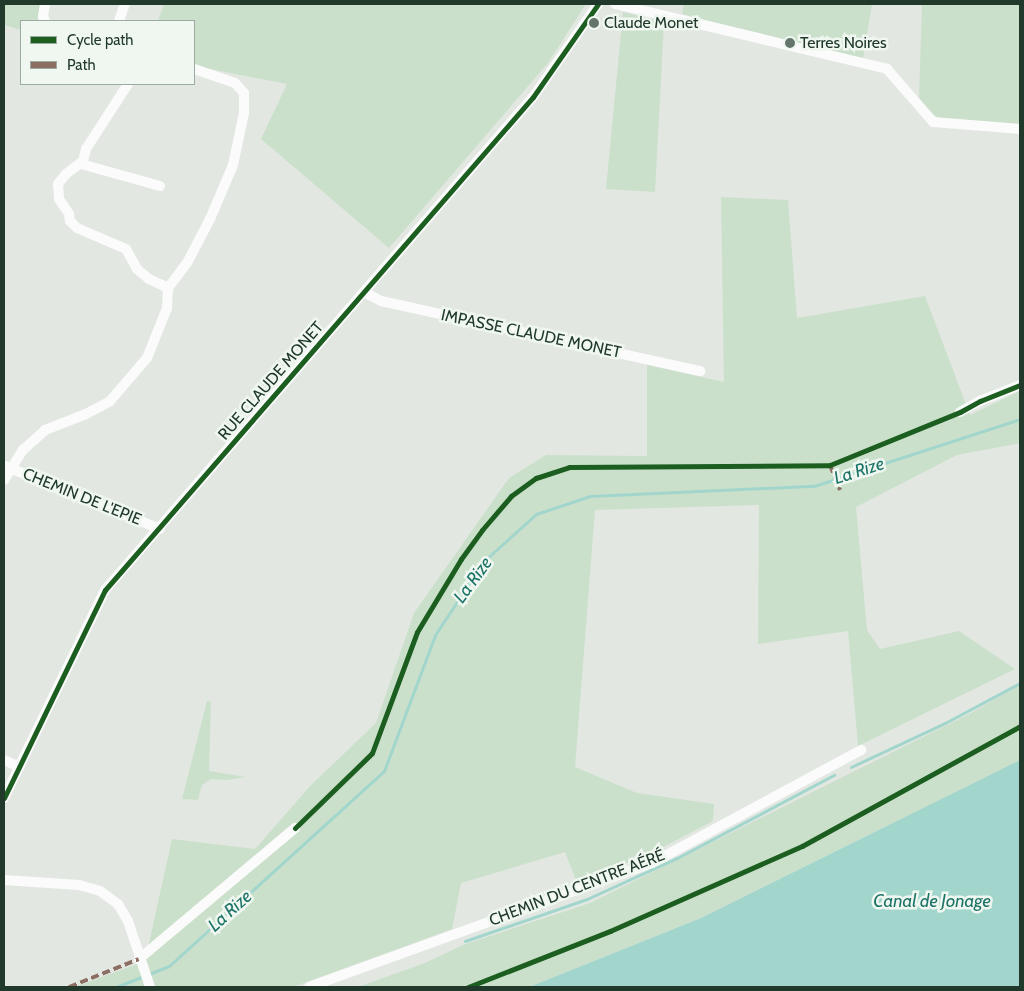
<!DOCTYPE html>
<html>
<head>
<meta charset="utf-8">
<style>
	body { margin:0 }
	#map { position:relative; width:1024px; height:991px; overflow:hidden; background:#e2e7e2; font-family:Cabin,sans-serif }
	div>[style] { position:absolute }
	.green>* { inset:0; background:#cbe0cb }
	.water>* { inset:0; background:#a2d6cd }
	.stream>* { height:3px; margin:-1.5px; padding:0 1.5px; transform-origin:1.5px; border-radius:1.5px; background:#a2d6cd }
	.minor>* { height:10px; margin:-5px; padding:0 5px; transform-origin:5px; border-radius:5px; background:#fbfbfb }
	.quiet>* { height:4px; margin-top:-2px; transform-origin:0; background:repeating-linear-gradient(90deg,#8d6e63 0 8px,transparent 0 12px) }
	.cycleway>* { height:5px; margin:-2.5px; padding:0 2.5px; transform-origin:2.5px; border-radius:2.5px; background:#1b5e20 }
	.dots>* { width:14px; height:14px; translate:-50% -50%; box-sizing:border-box; border:2px solid #eff7f0; border-radius:50% }
	span { translate:-50% -50%; white-space:nowrap; text-align:center; line-height:1.15; -webkit-text-stroke:5px #eff7f0; paint-order:stroke }
	.poi-label { font-size:16px; color:#20392b }
	.left { translate:0 -50%; text-align:left }
	.street-label { font-size:16px; color:#20392b }
	.water-label { font-size:18px; color:#1c7367; font-style:italic }
	.frame { position:absolute; inset:0; border:5px solid #20392b; pointer-events:none }
	.legend { position:absolute; left:20px; top:20px; width:175px; height:65px; box-sizing:border-box; background:#eff7f0; border:1px solid #9caba1; margin:0; padding:6px 9px; list-style:none; font-size:15px; color:#20392b }
	.legend li { display:flex; align-items:center; gap:10px; height:25px }
	.legend b { width:25px; border:1px solid #9caba1 }
</style>
</head>
<body>
<div id="map">
	<div class="green">
		<i style="clip-path:polygon(4px 4px,42px 4px,37px 21px,21px 21px,21px 30px,4px 25px)"></i>
		<i style="clip-path:polygon(164px 4px,586px 4px,548px 63px,389px 248px,261px 139px,287px 84px,194px 66px,194px 21px,158px 21px)"></i>
		<i style="clip-path:polygon(684px 4px,872px 4px,863px 59px,682px 14px)"></i>
		<i style="clip-path:polygon(922px 4px,1020px 5px,1020px 128px,944px 121px,929px 112px,919px 98px)"></i>
		<i style="clip-path:polygon(623px 12px,664px 22px,655px 192px,606px 189px)"></i>
		<i style="clip-path:polygon(721px 197px,788px 200px,797px 318px,925px 296px,970px 415px,1020px 391px,1020px 443px,957px 455px,856px 507px,867px 630px,880px 649px,959px 631px,1015px 669px,858px 746px,848px 631px,758px 644px,759px 505px,595px 510px,575px 767px,637px 793px,714px 804px,713px 821px,654px 852px,577px 883px,565px 852px,461px 883px,452px 929px,293px 987px,75px 987px,145px 961px,172px 839px,255px 849px,310px 786px,376px 723px,414px 613px,509px 478px,546px 455px,647px 456px,647px 365px,724px 382px)"></i>
		<i style="clip-path:polygon(1020px 685px,1020px 760px,701px 918px,529px 987px,358px 987px,425px 963px,463px 945px,590px 903px,969px 714px)"></i>
		<i style="clip-path:polygon(207px 701px,211px 702px,209px 771px,246px 777px,227px 780px,211px 779px,202px 785px,198px 800px,182px 799px)"></i>
	</div>
	<div class="water">
		<i style="clip-path:polygon(1020px 760px,1020px 987px,529px 987px,701px 918px)"></i>
	</div>
	<div class="stream">
		<i style="left:851px;top:767px;width:104px;rotate:-25.1deg"></i>
		<i style="left:945px;top:723px;width:85px;rotate:-28.1deg"></i>
		<i style="left:465px;top:941px;width:129px;rotate:-19deg"></i>
		<i style="left:587px;top:899px;width:99px;rotate:-24.5deg"></i>
		<i style="left:677px;top:858px;width:178px;rotate:-27.9deg"></i>
		<i style="left:116px;top:987px;width:57px;rotate:-21.6deg"></i>
		<i style="left:169px;top:966px;width:290px;rotate:-42.2deg"></i>
		<i style="left:384px;top:771px;width:145px;rotate:-69.4deg"></i>
		<i style="left:435px;top:635px;width:89px;rotate:-56.5deg"></i>
		<i style="left:484px;top:561px;width:70px;rotate:-42.1deg"></i>
		<i style="left:536px;top:514px;width:57px;rotate:-18.4deg"></i>
		<i style="left:590px;top:496px;width:224px;rotate:-2.6deg"></i>
		<i style="left:814px;top:486px;width:217px;rotate:-18deg"></i>
	</div>
	<div class="minor">
		<i style="left:45px;top:4px;width:12px;rotate:99deg"></i>
		<i style="left:43px;top:16px;width:5px;rotate:68deg"></i>
		<i style="left:615px;top:4px;width:280px;rotate:13.4deg"></i>
		<i style="left:887px;top:69px;width:70px;rotate:49deg"></i>
		<i style="left:933px;top:122px;width:87px;rotate:4.6deg"></i>
		<i style="left:119px;top:21px;width:18px;rotate:-71deg"></i>
		<i style="left:128px;top:84px;width:77px;rotate:122.9deg"></i>
		<i style="left:86px;top:149px;width:12px;rotate:104deg"></i>
		<i style="left:83px;top:161px;width:21px;rotate:143deg"></i>
		<i style="left:66px;top:174px;width:13px;rotate:129deg"></i>
		<i style="left:58px;top:184px;width:15px;rotate:86deg"></i>
		<i style="left:59px;top:199px;width:18px;rotate:56deg"></i>
		<i style="left:69px;top:214px;width:7px;rotate:82deg"></i>
		<i style="left:70px;top:221px;width:10px;rotate:45deg"></i>
		<i style="left:77px;top:228px;width:53px;rotate:23.2deg"></i>
		<i style="left:126px;top:249px;width:23px;rotate:61deg"></i>
		<i style="left:137px;top:269px;width:16px;rotate:40deg"></i>
		<i style="left:149px;top:279px;width:21px;rotate:25deg"></i>
		<i style="left:81px;top:164px;width:82px;rotate:15.6deg"></i>
		<i style="left:364px;top:292px;width:19px;rotate:28deg"></i>
		<i style="left:381px;top:301px;width:327px;rotate:12.4deg"></i>
		<i style="left:960px;top:412px;width:23px;rotate:-29deg"></i>
		<i style="left:980px;top:401px;width:43px;rotate:-21.8deg"></i>
		<i style="left:5px;top:466px;width:167px;rotate:22.1deg"></i>
		<i style="left:4px;top:480px;width:36px;rotate:-58deg"></i>
		<i style="left:23px;top:450px;width:30px;rotate:-42deg"></i>
		<i style="left:45px;top:430px;width:44px;rotate:-21.3deg"></i>
		<i style="left:86px;top:414px;width:27px;rotate:-28deg"></i>
		<i style="left:110px;top:401px;width:57px;rotate:-49.3deg"></i>
		<i style="left:147px;top:358px;width:54px;rotate:-68.2deg"></i>
		<i style="left:167px;top:308px;width:20px;rotate:-87deg"></i>
		<i style="left:168px;top:288px;width:31px;rotate:-53deg"></i>
		<i style="left:187px;top:263px;width:50px;rotate:-62.4deg"></i>
		<i style="left:210px;top:219px;width:59px;rotate:-66.9deg"></i>
		<i style="left:233px;top:165px;width:53px;rotate:-78.1deg"></i>
		<i style="left:244px;top:113px;width:20px;rotate:-90deg"></i>
		<i style="left:244px;top:93px;width:13px;rotate:-132deg"></i>
		<i style="left:235px;top:83px;width:43px;rotate:-161.1deg"></i>
		<i style="left:4px;top:760px;width:17px;rotate:24deg"></i>
		<i style="left:4px;top:798px;width:231px;rotate:-64.1deg"></i>
		<i style="left:105px;top:590px;width:653px;rotate:-49.04deg"></i>
		<i style="left:533px;top:97px;width:113px;rotate:-55deg"></i>
		<i style="left:4px;top:880px;width:75px;rotate:3.8deg"></i>
		<i style="left:79px;top:885px;width:22px;rotate:16deg"></i>
		<i style="left:100px;top:891px;width:22px;rotate:36deg"></i>
		<i style="left:118px;top:904px;width:20px;rotate:60deg"></i>
		<i style="left:128px;top:921px;width:70px;rotate:71.6deg"></i>
		<i style="left:139px;top:959px;width:204px;rotate:-40deg"></i>
		<i style="left:309px;top:987px;width:365px;rotate:-19.9deg"></i>
		<i style="left:652px;top:863px;width:238px;rotate:-28.4deg"></i>
	</div>
	<div class="quiet">
		<i style="left:830px;top:465px;width:27px;rotate:68deg"></i>
		<i style="left:69px;top:987px;width:75px;rotate:-21.8deg"></i>
	</div>
	<div class="cycleway">
		<i style="left:4px;top:798px;width:231px;rotate:-64.1deg"></i>
		<i style="left:105px;top:590px;width:653px;rotate:-49.04deg"></i>
		<i style="left:533px;top:97px;width:113px;rotate:-55deg"></i>
		<i style="left:295px;top:828px;width:107px;rotate:-44.2deg"></i>
		<i style="left:372px;top:753px;width:129px;rotate:-69.6deg"></i>
		<i style="left:417px;top:632px;width:85px;rotate:-58.9deg"></i>
		<i style="left:461px;top:559px;width:36px;rotate:-54deg"></i>
		<i style="left:482px;top:530px;width:45px;rotate:-49.5deg"></i>
		<i style="left:511px;top:496px;width:31px;rotate:-36deg"></i>
		<i style="left:536px;top:478px;width:35px;rotate:-18deg"></i>
		<i style="left:569px;top:467px;width:261px;rotate:-0.4deg"></i>
		<i style="left:830px;top:465px;width:140px;rotate:-22.2deg"></i>
		<i style="left:960px;top:412px;width:23px;rotate:-29deg"></i>
		<i style="left:980px;top:401px;width:43px;rotate:-21.8deg"></i>
		<i style="left:468px;top:987px;width:153px;rotate:-21.5deg"></i>
		<i style="left:610px;top:931px;width:210px;rotate:-23.9deg"></i>
		<i style="left:802px;top:846px;width:249px;rotate:-28.8deg"></i>
	</div>
	<div class="dots">
		<i style="left:594px;top:23px;background:#64766b"></i>
		<i style="left:790px;top:43px;background:#64766b"></i>
	</div>
	<div class="poi-label">
		<span class="left" style="left:604px;top:23px">Claude Monet</span>
		<span class="left" style="left:800px;top:43px">Terres Noires</span>
	</div>
	<div class="street-label">
		<span style="left:531px;top:334px;rotate:12deg">IMPASSE CLAUDE MONET</span>
		<span style="left:271px;top:381px;rotate:-49deg">RUE CLAUDE MONET</span>
		<span style="left:82px;top:497px;rotate:22deg">CHEMIN DE L'EPIE</span>
		<span style="left:577px;top:888px;rotate:-21deg">CHEMIN DU CENTRE AÉRÉ</span>
	</div>
	<div class="water-label">
		<span style="left:859px;top:471px;rotate:-18deg">La Rize</span>
		<span style="left:473px;top:580px;rotate:-54deg">La Rize</span>
		<span style="left:932px;top:901px">Canal de Jonage</span>
		<span style="left:230px;top:911px;rotate:-42deg">La Rize</span>
	</div>
	<div class="frame"></div>
	<ul class="legend">
	<li><b style="height:6px;background:#1b5e20"></b>Cycle path</li>
	<li><b style="height:6px;background:#8d6e63"></b>Path</li>
	</ul>
</div>
</body>
</html>
